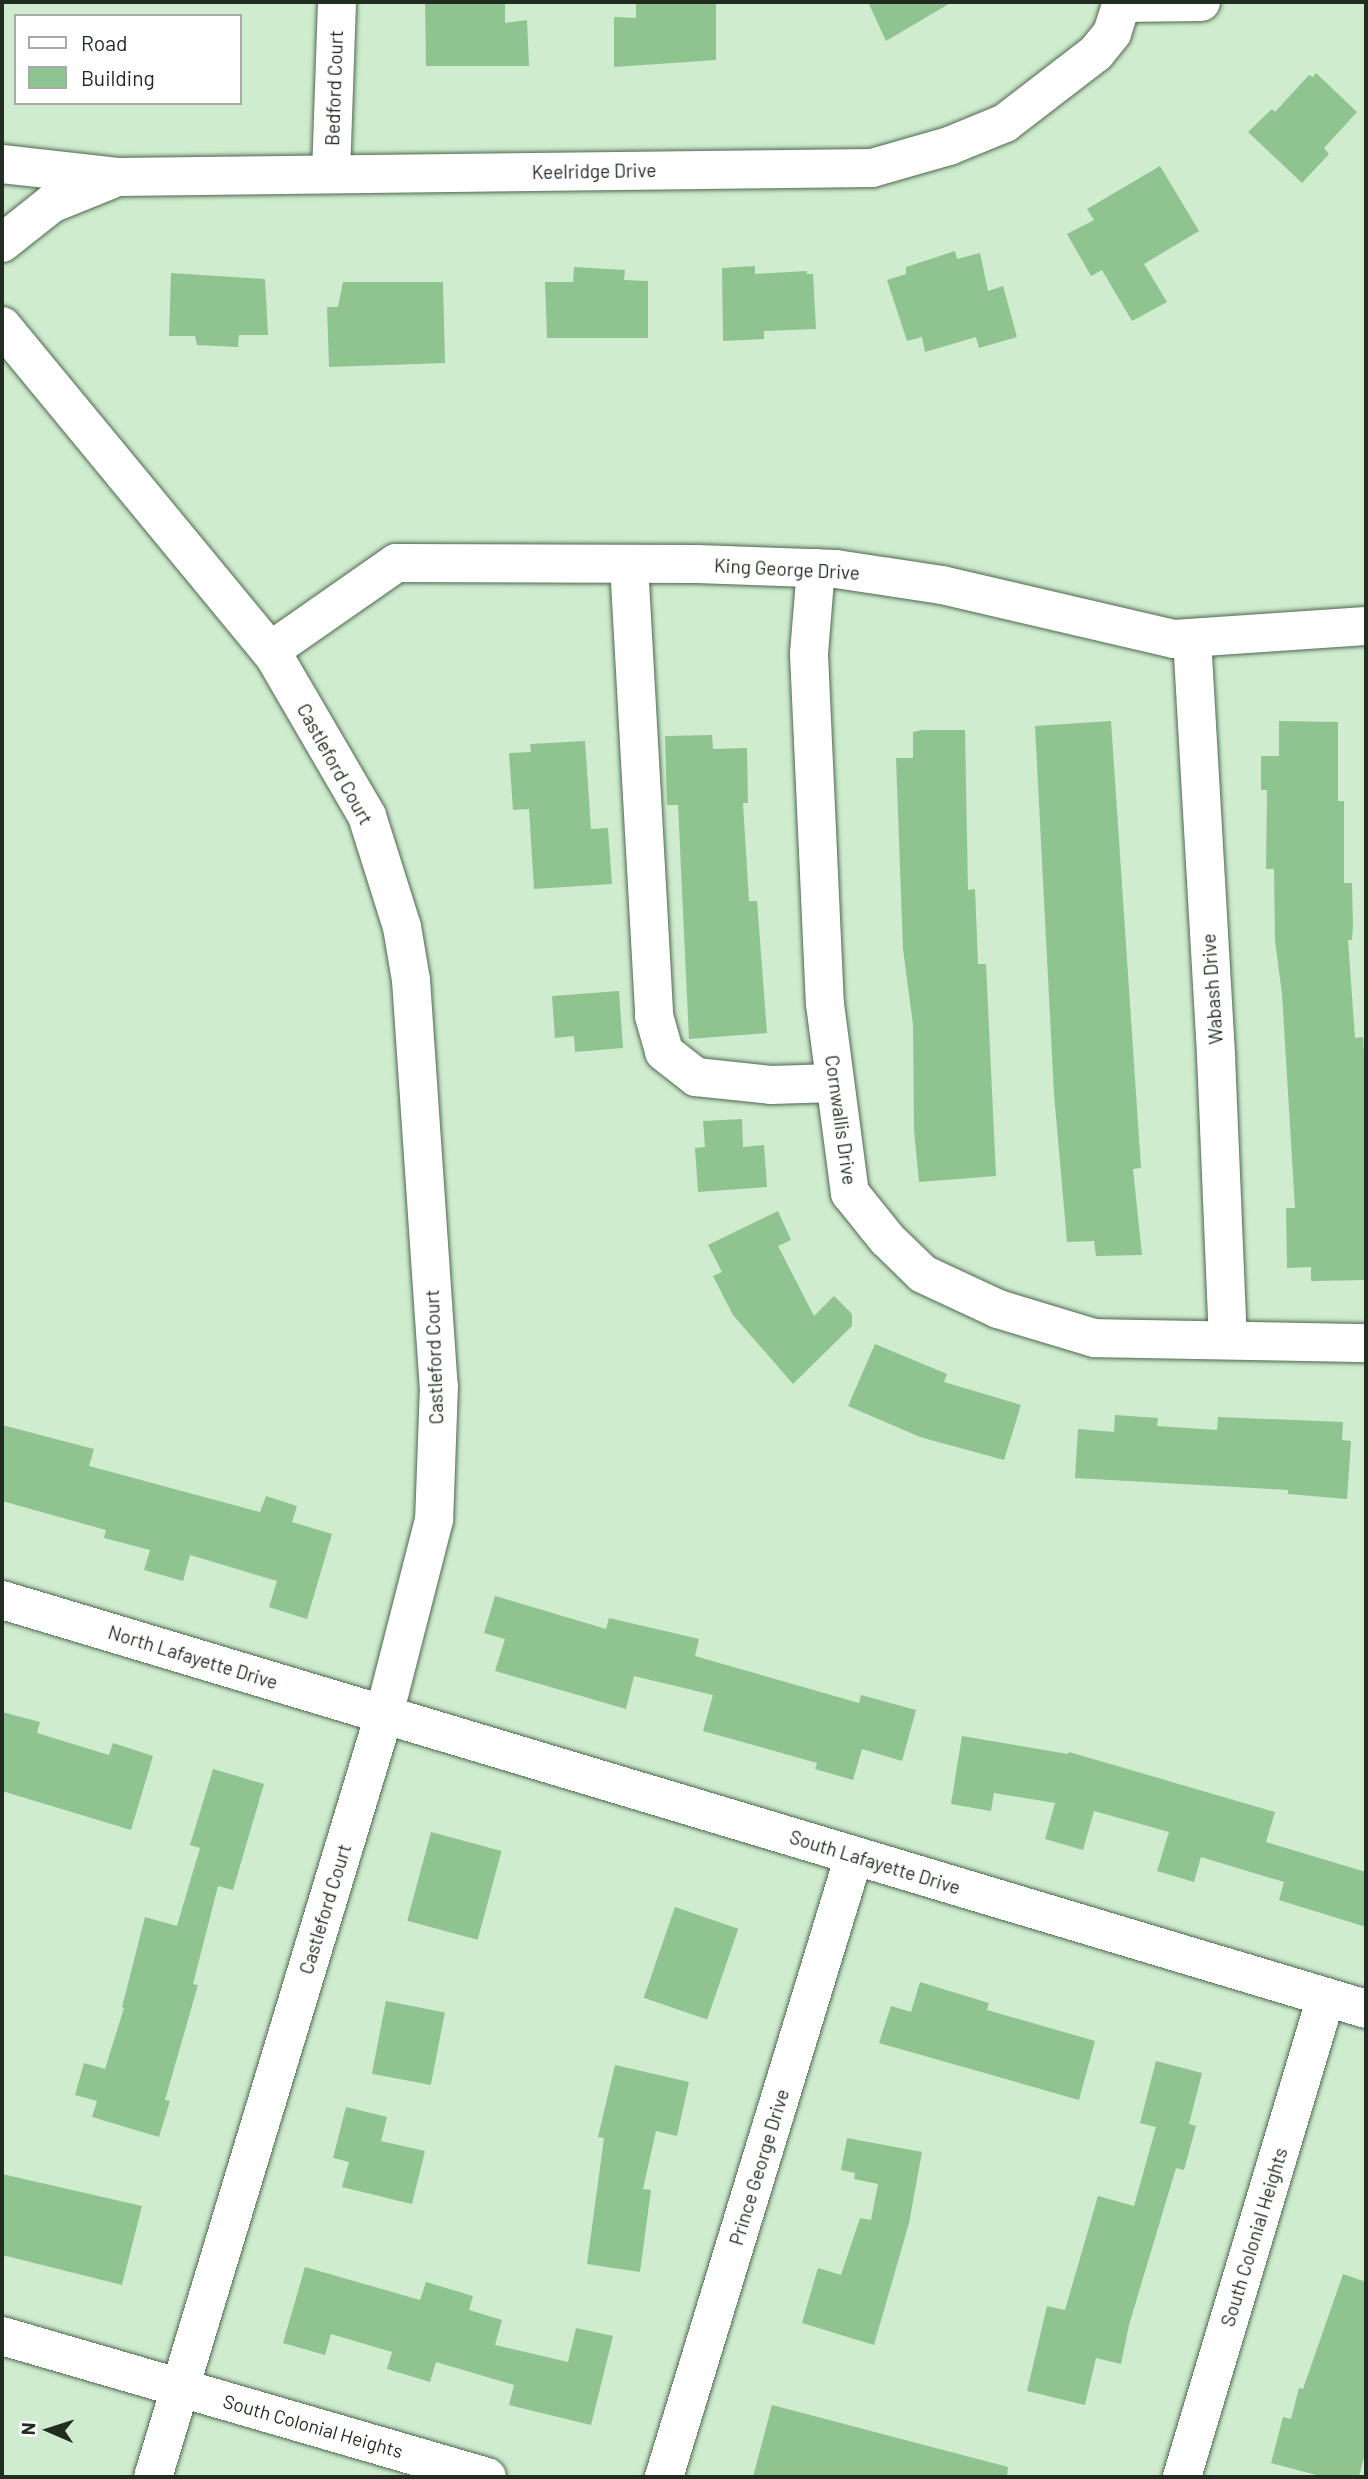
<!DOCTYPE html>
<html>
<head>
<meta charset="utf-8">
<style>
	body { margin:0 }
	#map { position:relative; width:1368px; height:2479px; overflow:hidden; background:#cfeccf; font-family:Barlow,sans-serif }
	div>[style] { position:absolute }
	.building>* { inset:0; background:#8fc38f; transform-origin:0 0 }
	.roads { filter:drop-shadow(0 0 2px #4f684f) drop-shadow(0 0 2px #4f684f) }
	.minor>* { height:38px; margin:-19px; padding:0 19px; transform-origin:19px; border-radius:19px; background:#fff }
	span { translate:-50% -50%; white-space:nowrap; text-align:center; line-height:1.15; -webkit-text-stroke:6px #fff; paint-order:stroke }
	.street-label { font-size:19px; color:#222d22 }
	.frame { position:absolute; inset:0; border:4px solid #222d22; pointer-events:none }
	.legend { position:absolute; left:14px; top:14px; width:228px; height:91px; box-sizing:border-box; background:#fff; border:2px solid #a7aba7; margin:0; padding:9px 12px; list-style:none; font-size:21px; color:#222d22 }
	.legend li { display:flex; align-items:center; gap:14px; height:35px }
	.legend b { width:35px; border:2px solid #a7aba7 }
	.north { position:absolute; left:14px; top:2395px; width:70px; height:70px; -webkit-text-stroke:5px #fff; paint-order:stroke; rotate:273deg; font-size:19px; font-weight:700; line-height:28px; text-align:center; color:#222d22 }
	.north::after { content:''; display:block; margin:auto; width:24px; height:32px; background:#222d22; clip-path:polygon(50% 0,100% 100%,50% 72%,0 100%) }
</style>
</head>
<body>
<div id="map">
	<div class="building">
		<i style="clip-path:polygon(425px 2px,505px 2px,505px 23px,527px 20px,529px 66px,426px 66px)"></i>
		<i style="clip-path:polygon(636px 2px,716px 2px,716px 60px,614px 67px,614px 17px,636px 18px)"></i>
		<i style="clip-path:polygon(868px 2px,952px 2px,886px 41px)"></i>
		<i style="clip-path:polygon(1316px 73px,1357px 112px,1324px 148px,1329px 154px,1302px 183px,1248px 132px,1272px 109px,1275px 112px,1309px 75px,1313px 77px)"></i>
		<i style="clip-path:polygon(1160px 166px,1199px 231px,1144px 264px,1167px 302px,1132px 321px,1102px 270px,1091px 276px,1067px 234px,1094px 220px,1087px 209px)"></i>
		<i style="clip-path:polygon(955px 251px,957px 259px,980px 253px,988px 291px,1003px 286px,1017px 337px,979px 348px,976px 337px,925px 352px,922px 337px,907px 341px,887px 280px,906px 274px,906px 267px)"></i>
		<i style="clip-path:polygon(755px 266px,755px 274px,807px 271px,807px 274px,813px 274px,816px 329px,764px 331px,764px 339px,723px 341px,722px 268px)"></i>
		<i style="clip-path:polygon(574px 267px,625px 270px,624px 280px,648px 281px,648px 338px,547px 338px,545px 282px,573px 282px)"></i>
		<i style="clip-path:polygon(171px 273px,265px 279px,268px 335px,239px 335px,238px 347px,197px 345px,195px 336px,169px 336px)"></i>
		<i style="clip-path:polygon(343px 282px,443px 282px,445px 363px,329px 367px,327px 307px,338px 307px)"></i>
		<i style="clip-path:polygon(1111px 721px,1141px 1168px,1133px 1169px,1142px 1255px,1096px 1256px,1094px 1241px,1067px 1242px,1054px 1094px,1035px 726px)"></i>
		<i style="clip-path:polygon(1279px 721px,1338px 722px,1338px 801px,1344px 801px,1344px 883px,1352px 883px,1353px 926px,1352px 940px,1348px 940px,1355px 1038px,1363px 1037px,1366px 1080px,1366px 1280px,1311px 1281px,1311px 1267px,1287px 1268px,1286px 1208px,1295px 1208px,1282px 994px,1275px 941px,1274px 869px,1266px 869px,1267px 790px,1261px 790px,1261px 756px,1279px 756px)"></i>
		<i style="clip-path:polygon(922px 730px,965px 730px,968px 890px,975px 889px,978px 964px,986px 964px,996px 1176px,919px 1182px,914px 1130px,913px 1025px,903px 949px,896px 758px,913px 758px,913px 732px)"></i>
		<i style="clip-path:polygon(712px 735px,713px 749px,747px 748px,748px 803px,743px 803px,749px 901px,757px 901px,767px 1033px,689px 1039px,678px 805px,667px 805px,665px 736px)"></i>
		<i style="clip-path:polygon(585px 741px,591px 829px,608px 828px,612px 884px,534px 889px,529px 809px,513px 810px,509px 753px,531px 752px,530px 744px)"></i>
		<i style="clip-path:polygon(619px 991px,623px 1048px,575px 1052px,574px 1036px,555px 1038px,552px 996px)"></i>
		<i style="clip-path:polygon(742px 1119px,743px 1147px,764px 1145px,767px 1187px,698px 1192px,695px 1148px,705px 1147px,703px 1121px)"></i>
		<i style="clip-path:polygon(778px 1211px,791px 1240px,778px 1246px,814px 1316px,834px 1296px,852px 1314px,852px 1326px,793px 1384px,733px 1315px,713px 1276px,722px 1272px,708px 1245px)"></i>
		<i style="clip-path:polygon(875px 1344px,947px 1374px,944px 1382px,1021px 1405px,1004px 1460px,920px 1437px,848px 1406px)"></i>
		<i style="clip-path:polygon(1115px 1415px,1158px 1418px,1157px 1426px,1217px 1430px,1218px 1417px,1343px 1422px,1342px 1440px,1351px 1441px,1347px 1499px,1288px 1494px,1288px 1490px,1075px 1478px,1078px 1429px,1114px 1432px)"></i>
		<i style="clip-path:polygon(2px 1425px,94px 1449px,89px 1466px,260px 1512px,266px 1496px,297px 1506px,292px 1522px,332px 1534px,307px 1619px,269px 1607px,277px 1581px,190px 1555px,183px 1581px,144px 1570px,150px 1550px,104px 1538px,106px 1530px,2px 1501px)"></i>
		<i style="clip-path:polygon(495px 1596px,606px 1629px,609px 1618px,699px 1639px,695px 1656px,859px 1703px,861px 1695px,916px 1710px,902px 1761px,862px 1749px,853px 1780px,815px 1769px,817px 1763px,703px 1731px,713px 1695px,634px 1676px,626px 1709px,495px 1671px,505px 1639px,484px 1633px)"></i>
		<i style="clip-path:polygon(2px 1712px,40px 1722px,37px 1733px,109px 1755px,113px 1743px,153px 1756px,131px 1830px,2px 1791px)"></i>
		<i style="clip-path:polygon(962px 1736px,1068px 1754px,1069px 1752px,1275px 1812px,1266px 1842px,1366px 1872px,1366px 1927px,1279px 1900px,1284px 1882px,1201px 1857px,1194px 1882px,1157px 1871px,1169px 1832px,1094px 1811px,1083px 1850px,1045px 1839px,1055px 1803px,994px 1793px,991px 1811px,951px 1804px)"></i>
		<i style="clip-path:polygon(213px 1769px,264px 1784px,233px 1890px,218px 1886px,193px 1984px,198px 1985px,165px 2100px,170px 2101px,159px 2137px,92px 2117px,97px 2101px,75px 2095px,84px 2063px,105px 2069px,124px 2008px,122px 2007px,145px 1917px,177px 1926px,200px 1848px,190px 1845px)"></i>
		<i style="left:431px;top:1832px;width:73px;height:92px;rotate:15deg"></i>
		<i style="left:675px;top:1907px;width:67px;height:96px;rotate:19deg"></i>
		<i style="clip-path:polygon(920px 1982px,989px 2003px,987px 2010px,1095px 2041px,1079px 2100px,879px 2043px,891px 2006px,911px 2012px)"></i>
		<i style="left:386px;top:2001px;width:60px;height:74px;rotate:11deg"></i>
		<i style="clip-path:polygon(1156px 2061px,1202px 2073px,1189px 2124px,1196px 2126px,1184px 2170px,1176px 2168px,1129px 2325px,1121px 2364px,1096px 2358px,1085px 2405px,1027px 2391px,1047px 2306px,1065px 2310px,1098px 2196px,1134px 2206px,1156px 2127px,1140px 2123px)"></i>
		<i style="clip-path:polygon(615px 2065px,689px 2082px,677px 2136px,656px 2131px,643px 2189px,651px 2190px,640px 2272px,587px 2264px,604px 2138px,598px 2137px)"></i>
		<i style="clip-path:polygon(346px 2107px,387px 2117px,381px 2141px,425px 2151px,412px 2204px,342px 2187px,349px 2162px,333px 2158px)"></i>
		<i style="clip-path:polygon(847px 2138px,922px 2152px,909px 2223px,874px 2345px,802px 2323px,818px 2268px,841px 2275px,860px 2218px,871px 2220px,878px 2184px,854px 2179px,855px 2173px,841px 2170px)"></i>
		<i style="clip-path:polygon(2px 2174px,142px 2206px,122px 2285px,2px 2255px)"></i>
		<i style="clip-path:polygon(305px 2267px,420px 2300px,426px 2282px,473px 2296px,469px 2310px,502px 2320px,495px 2345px,568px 2362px,576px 2328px,613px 2336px,591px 2425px,509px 2405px,514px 2385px,436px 2362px,430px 2382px,387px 2369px,392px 2352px,331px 2334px,325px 2355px,283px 2343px)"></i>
		<i style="clip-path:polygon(1343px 2274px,1366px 2282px,1366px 2449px,1359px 2477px,1324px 2477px,1271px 2463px,1283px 2417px,1291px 2419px,1299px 2388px,1303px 2389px)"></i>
		<i style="clip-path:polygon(772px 2405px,1008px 2467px,1007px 2477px,753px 2477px)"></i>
	</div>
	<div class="roads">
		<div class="minor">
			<i style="left:1122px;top:3px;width:79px;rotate:-0.7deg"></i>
			<i style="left:2px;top:164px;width:116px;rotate:6.4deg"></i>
			<i style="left:117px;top:177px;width:755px;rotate:-0.68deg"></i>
			<i style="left:872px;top:168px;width:80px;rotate:-15.9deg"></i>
			<i style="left:949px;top:146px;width:61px;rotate:-22.3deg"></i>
			<i style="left:1005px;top:123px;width:115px;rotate:-37.6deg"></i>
			<i style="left:1096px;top:53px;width:26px;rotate:-51deg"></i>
			<i style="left:1112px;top:33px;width:33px;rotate:-72deg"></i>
			<i style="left:331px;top:174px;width:172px;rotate:-88deg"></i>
			<i style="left:2px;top:243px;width:63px;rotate:-38.5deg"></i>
			<i style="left:51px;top:204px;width:64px;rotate:-22.1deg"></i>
			<i style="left:2px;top:326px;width:428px;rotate:50.5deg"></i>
			<i style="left:274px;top:656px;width:185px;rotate:59.8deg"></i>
			<i style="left:367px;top:816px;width:116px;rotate:72.5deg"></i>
			<i style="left:402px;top:927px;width:54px;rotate:80.4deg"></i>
			<i style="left:411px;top:980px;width:407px;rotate:86.1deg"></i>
			<i style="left:439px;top:1386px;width:134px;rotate:92.1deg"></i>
			<i style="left:434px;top:1520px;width:201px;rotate:104.4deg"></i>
			<i style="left:384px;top:1715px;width:796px;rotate:106.86deg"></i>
			<i style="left:629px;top:564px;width:453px;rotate:86.8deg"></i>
			<i style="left:654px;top:1016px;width:37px;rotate:74deg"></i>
			<i style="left:664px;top:1052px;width:41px;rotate:38deg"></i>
			<i style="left:696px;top:1077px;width:75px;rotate:6.1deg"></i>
			<i style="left:771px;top:1085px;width:64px;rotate:-1.8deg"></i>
			<i style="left:816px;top:568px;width:86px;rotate:94.7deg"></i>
			<i style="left:809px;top:654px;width:350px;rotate:87.4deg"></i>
			<i style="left:825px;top:1004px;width:191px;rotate:82.5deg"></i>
			<i style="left:850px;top:1193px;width:59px;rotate:51.2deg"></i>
			<i style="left:887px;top:1239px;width:50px;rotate:44.2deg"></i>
			<i style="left:923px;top:1274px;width:83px;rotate:25deg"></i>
			<i style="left:998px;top:1309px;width:100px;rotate:16.8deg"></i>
			<i style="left:1094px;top:1338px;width:272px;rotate:1.1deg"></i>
			<i style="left:1192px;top:638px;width:419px;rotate:86.7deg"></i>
			<i style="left:1216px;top:1056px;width:284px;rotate:87.6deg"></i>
			<i style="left:270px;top:651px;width:154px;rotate:-34.9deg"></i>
			<i style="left:396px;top:563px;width:301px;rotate:0.2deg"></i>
			<i style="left:697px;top:564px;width:139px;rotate:2.1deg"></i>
			<i style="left:836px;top:569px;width:107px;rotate:8.6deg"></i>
			<i style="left:942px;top:585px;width:238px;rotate:13.1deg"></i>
			<i style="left:1174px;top:639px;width:192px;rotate:-3.9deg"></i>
			<i style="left:2px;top:1600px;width:1424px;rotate:16.69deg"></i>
			<i style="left:2px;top:2336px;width:505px;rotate:16.21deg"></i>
			<i style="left:664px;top:2477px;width:649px;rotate:-72.99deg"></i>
			<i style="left:1182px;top:2477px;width:501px;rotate:-73.3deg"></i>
		</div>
	</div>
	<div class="street-label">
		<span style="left:334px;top:88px;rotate:-88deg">Bedford Court</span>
		<span style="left:594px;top:171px;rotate:-1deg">Keelridge Drive</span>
		<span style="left:787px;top:569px;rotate:3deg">King George Drive</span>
		<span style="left:335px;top:764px;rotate:61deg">Castleford Court</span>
		<span style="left:1212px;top:989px;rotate:-94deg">Wabash Drive</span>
		<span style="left:841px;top:1120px;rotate:82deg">Cornwallis Drive</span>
		<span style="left:434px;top:1357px;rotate:-92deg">Castleford Court</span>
		<span style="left:193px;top:1657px;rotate:17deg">North Lafayette Drive</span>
		<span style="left:875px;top:1862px;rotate:17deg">South Lafayette Drive</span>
		<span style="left:325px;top:1909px;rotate:-73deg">Castleford Court</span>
		<span style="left:759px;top:2167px;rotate:-73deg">Prince George Drive</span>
		<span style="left:1254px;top:2237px;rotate:-73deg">South Colonial Heights</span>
		<span style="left:313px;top:2426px;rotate:16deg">South Colonial Heights</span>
	</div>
	<div class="frame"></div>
	<ul class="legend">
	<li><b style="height:9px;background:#fff"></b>Road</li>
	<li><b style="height:19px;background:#8fc38f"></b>Building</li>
	</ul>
	<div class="north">N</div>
</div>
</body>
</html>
